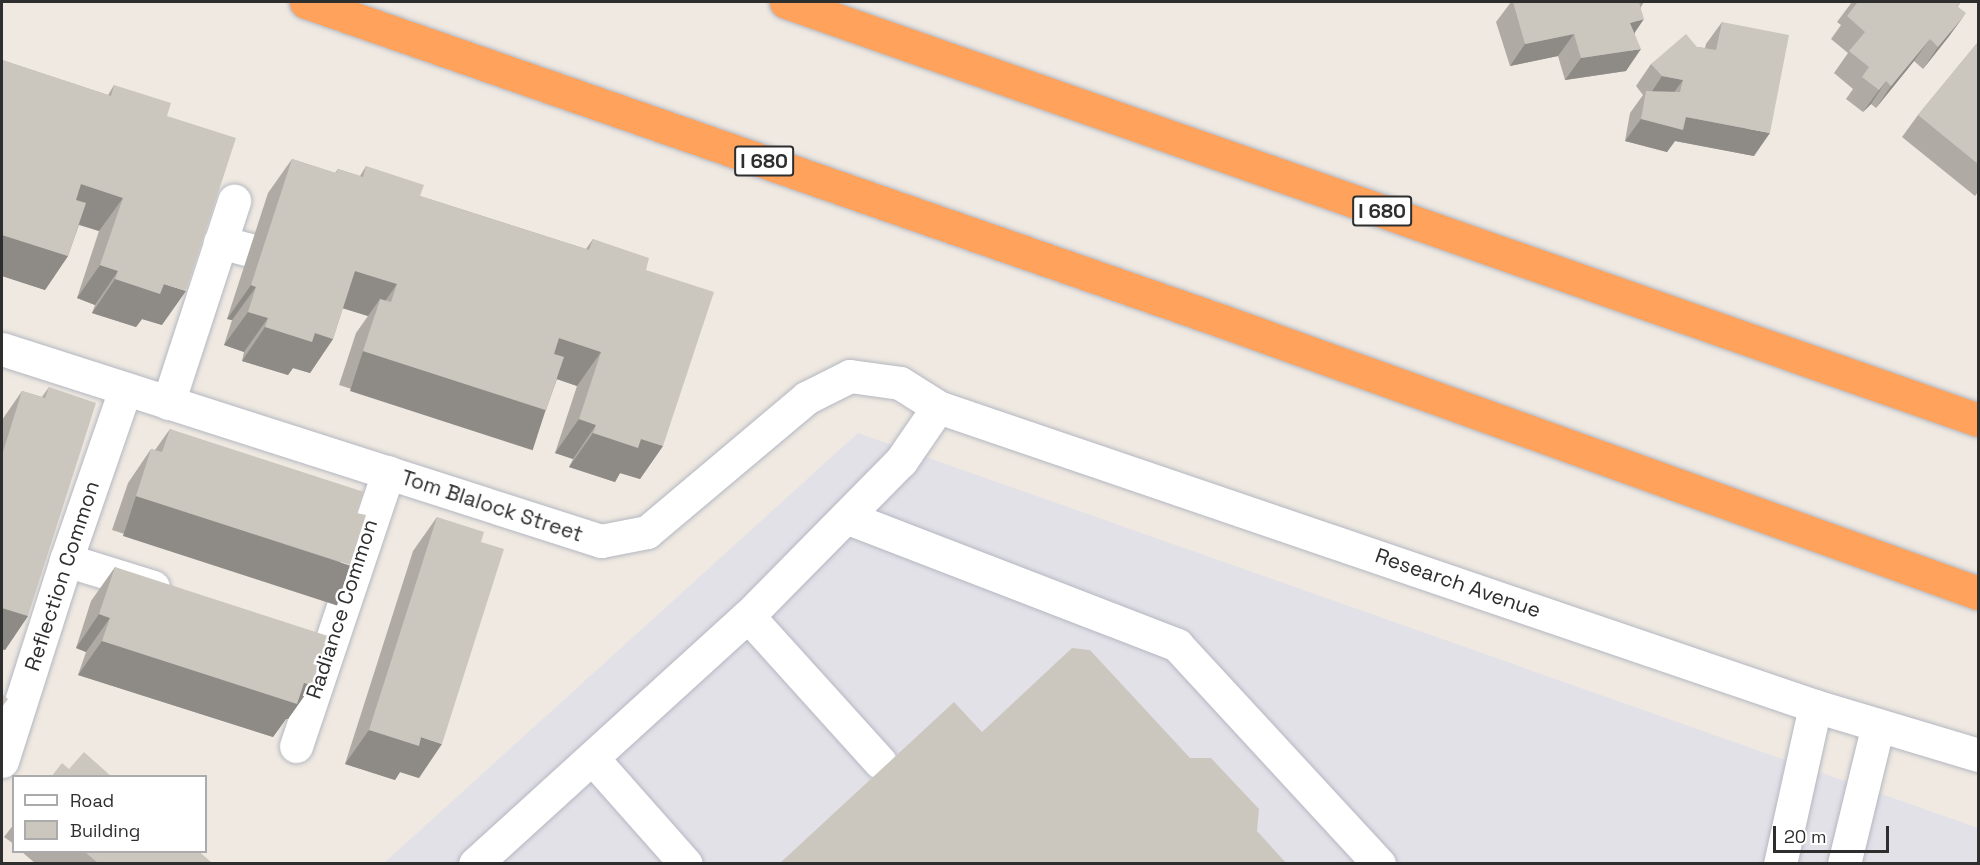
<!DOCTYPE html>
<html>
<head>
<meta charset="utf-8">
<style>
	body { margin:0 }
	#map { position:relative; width:1980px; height:865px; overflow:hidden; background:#efe9e1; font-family:"Space Grotesk",sans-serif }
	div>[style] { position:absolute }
	.industrial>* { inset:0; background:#e3e1e8 }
	.roads { filter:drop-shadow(0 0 2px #b4b7c1) drop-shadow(0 0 2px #b4b7c1) }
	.minor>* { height:33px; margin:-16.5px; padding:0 16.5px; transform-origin:16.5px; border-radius:16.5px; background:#fff }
	.highway>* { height:33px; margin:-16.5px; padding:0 16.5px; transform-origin:16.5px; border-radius:16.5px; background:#ffa35c }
	.wall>* { inset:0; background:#afaba4 }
	.shaded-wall>* { inset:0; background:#8e8b86; transform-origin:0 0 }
	.building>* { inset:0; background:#cbc7bf }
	span { translate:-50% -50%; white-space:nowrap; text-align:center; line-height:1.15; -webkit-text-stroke:5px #fff; paint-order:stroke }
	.shield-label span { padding:2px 4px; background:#fff; border:2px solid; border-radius:4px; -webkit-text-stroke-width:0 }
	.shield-label { font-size:20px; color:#2e2e2e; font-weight:700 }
	.street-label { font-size:21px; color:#2e2e2e }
	.frame { position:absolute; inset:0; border:3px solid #2e2e2e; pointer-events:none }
	.legend { position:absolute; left:12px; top:775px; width:195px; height:78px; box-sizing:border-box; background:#fff; border:2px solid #ababab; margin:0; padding:8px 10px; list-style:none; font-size:18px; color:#2e2e2e }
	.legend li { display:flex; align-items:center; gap:12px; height:30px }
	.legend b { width:30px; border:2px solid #ababab }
	.scale { position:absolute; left:1773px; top:826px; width:116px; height:27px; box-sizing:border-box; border:3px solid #2e2e2e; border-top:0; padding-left:8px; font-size:18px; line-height:21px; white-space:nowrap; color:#2e2e2e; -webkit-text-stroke:4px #fff; paint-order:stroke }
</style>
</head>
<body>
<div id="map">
	<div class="industrial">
		<i style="clip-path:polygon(858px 433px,1978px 828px,1978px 864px,383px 864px)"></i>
	</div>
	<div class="roads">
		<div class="minor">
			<i style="left:220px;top:242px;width:30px;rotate:15deg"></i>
			<i style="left:2px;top:349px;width:629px;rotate:17.77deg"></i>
			<i style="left:601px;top:541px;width:47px;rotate:-11.1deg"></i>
			<i style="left:647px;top:532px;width:208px;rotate:-40.1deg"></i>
			<i style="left:806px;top:398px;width:49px;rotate:-26.6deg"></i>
			<i style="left:850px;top:376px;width:50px;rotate:8deg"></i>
			<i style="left:900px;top:383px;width:45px;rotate:32.3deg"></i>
			<i style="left:938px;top:407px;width:927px;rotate:18.83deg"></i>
			<i style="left:1815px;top:706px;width:170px;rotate:16.7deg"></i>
			<i style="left:168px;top:403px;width:213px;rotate:-71.9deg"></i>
			<i style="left:846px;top:517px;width:355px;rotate:21.1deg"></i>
			<i style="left:1177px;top:645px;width:298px;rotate:47.3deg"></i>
			<i style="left:66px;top:560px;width:91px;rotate:17.2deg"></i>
			<i style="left:748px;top:616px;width:197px;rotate:47.9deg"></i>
			<i style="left:296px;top:746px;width:289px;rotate:-71.4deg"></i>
			<i style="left:593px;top:759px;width:140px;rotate:48.5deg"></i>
			<i style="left:2px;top:761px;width:211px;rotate:-72.3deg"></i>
			<i style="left:66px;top:560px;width:180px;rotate:-70.9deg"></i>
			<i style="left:475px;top:864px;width:369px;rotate:-42.3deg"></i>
			<i style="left:748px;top:616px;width:218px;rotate:-45.4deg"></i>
			<i style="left:901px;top:461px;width:65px;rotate:-55.6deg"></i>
			<i style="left:1780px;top:864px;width:162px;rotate:-77.5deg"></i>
			<i style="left:1844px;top:864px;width:143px;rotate:-76.3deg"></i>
		</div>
		<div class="highway">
			<i style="left:306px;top:2px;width:970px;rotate:19.2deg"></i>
			<i style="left:1222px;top:321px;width:803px;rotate:19.79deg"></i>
			<i style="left:786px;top:2px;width:1263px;rotate:19.32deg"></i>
		</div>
	</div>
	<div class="wall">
		<i style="clip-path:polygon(1511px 2px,1644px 2px,1641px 7px,1626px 71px,1565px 80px,1558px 56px,1510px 66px,1496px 22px)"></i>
		<i style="clip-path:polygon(1852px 2px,1961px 2px,1958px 6px,1950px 35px,1923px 69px,1914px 61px,1876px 108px,1871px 104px,1863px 112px,1846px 99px,1853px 89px,1834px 73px,1848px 53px,1831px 39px,1841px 25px,1837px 22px)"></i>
		<i style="clip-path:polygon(1722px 22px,1754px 156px,1675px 141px,1667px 152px,1625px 141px,1630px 113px,1643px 95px,1636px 86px,1651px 64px,1697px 47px,1705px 48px,1706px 44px)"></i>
		<i style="clip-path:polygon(1978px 42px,1978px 192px,1975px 196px,1902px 137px,1918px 115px)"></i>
		<i style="clip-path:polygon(2px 60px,108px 95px,114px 85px,167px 116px,162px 325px,142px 319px,136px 327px,92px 313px,95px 305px,77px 298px,99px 231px,79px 225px,68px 256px,45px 290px,2px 276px)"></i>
		<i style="clip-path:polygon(292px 159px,335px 173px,338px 169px,360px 176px,366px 166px,420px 196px,586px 249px,593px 239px,646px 270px,663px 446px,640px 479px,620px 473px,615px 482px,569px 467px,573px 459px,555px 453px,577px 386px,557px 379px,546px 410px,522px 444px,339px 385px,356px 333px,368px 316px,343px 308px,333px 339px,310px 373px,293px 368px,288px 375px,242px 361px,244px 352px,224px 345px,232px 320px,227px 319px,268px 193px)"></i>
		<i style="clip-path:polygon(49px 387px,28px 616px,5px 650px,2px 649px,2px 420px,22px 391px,42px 397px)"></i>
		<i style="clip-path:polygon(170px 429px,357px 513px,326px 599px,112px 530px,128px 483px,151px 449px,155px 450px)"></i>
		<i style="clip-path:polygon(437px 517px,419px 778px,400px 772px,395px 780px,345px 764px,413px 551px)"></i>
		<i style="clip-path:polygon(115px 567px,312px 685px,288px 719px,286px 719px,273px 737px,78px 675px,86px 652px,76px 648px,91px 601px)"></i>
		<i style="clip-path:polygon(14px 824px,14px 844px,4px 837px)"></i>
		<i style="clip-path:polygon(22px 852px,199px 852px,213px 864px,36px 864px)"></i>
	</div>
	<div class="shaded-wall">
		<i style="clip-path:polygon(1966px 13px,1950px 35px,1923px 69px,1938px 47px)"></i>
		<i style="clip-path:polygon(1644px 19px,1629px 41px,1630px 23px)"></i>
		<i style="clip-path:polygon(1574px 34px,1558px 56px,1510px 66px,1525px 44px)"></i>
		<i style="clip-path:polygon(1930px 39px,1914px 61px,1876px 108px,1891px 86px)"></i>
		<i style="clip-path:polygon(1641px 49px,1626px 71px,1565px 80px,1581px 58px)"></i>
		<i style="clip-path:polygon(1662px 76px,1683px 80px,1667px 102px,1647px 99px)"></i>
		<i style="clip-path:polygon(1886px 81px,1871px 104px,1863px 112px,1879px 90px)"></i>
		<i style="clip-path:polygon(1686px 117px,1770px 133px,1754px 156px,1675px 141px,1667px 152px,1625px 141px,1641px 119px)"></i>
		<i style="clip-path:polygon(81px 184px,123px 198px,99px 231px,58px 218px)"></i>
		<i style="clip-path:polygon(2px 235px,68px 256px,45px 290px,2px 276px)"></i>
		<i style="clip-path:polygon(100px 265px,118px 271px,95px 305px,77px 298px)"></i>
		<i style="clip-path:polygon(355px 271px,397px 284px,374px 317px,380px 299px,368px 316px,332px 305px)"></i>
		<i style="clip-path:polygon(115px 279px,164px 284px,186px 291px,162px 325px,142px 319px,136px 327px,92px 313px)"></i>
		<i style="clip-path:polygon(251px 285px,256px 287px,232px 320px,227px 319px)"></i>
		<i style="clip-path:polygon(248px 312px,268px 318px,244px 352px,224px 345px)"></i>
		<i style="clip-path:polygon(265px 327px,315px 333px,333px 339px,310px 373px,293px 368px,288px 375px,242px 361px)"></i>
		<i style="clip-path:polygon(559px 338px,601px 352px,577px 386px,536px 372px)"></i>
		<i style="left:363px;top:351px;width:192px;height:42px;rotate:18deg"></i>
		<i style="clip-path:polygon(579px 419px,596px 425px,573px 459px,555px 453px)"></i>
		<i style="clip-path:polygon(593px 433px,641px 439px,663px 446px,640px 479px,620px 473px,615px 482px,569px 467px)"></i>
		<i style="left:136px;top:496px;width:225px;height:42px;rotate:18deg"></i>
		<i style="clip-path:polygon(2px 608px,28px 616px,5px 650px,2px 649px)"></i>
		<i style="clip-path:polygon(99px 614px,110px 618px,86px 652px,76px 648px)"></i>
		<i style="clip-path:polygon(102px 641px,304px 683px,312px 685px,288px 719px,286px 719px,273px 737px,78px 675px)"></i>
		<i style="clip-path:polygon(369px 730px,421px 737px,442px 744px,419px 778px,400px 772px,395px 780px,345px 764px)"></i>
	</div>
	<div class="building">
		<i style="clip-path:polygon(1513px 2px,1639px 2px,1644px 19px,1630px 23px,1641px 49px,1581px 58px,1574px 34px,1525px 44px)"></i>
		<i style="clip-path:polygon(1855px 2px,1961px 2px,1957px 6px,1966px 13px,1938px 47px,1930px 39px,1891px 86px,1886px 81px,1879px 90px,1862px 77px,1869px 67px,1849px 51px,1865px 32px,1847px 16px,1857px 3px)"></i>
		<i style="clip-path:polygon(1722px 22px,1789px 35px,1770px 133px,1686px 117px,1683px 130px,1641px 119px,1646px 91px,1680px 92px,1683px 80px,1662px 76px,1651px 64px,1686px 34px,1697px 47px,1716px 50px)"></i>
		<i style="clip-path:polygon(1978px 42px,1978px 164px,1918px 115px)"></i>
		<i style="clip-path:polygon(2px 60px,111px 96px,114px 85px,171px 103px,167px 116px,236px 138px,186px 291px,164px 284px,160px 294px,115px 279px,118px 271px,100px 265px,123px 198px,81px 184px,76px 200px,86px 203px,68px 256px,2px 235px)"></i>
		<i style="clip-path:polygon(292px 159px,336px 173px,338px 169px,363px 177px,366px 166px,424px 185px,420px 196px,589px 250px,593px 239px,649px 258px,646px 270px,714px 292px,663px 446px,641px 439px,638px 448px,593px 433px,596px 425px,579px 419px,601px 352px,559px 338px,554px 354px,564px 357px,546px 410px,363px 351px,380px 299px,391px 302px,397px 284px,355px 271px,333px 339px,315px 333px,312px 342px,265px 327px,268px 318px,248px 312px,256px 287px,251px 285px)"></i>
		<i style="clip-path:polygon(49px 387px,96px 403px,28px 616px,2px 608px,2px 455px,22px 391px,45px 398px)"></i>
		<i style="clip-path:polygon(170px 429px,364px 492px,357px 513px,366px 515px,350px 565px,136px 496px,151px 449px,162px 452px)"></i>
		<i style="clip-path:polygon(437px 517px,484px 532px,481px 542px,504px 549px,442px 744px,421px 737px,419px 746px,369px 730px)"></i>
		<i style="clip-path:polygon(115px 567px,328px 636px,312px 685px,304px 683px,297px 704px,102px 641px,110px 618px,99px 614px)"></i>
		<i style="clip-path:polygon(1072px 648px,1090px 650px,1190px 758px,1211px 758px,1259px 809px,1257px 831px,1287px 864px,779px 864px,954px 702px,982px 732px)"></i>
		<i style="clip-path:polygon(2px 694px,8px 699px,2px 707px)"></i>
		<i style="clip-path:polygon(84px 752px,112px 777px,51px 777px,62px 763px,69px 769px)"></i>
		<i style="clip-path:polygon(85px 852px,199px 852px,213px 864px,99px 864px)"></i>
	</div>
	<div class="shield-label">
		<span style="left:764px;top:161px">I 680</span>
		<span style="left:1382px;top:211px">I 680</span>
	</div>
	<div class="street-label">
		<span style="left:492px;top:506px;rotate:18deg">Tom Blalock Street</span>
		<span style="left:62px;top:576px;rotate:-72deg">Reflection Common</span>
		<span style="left:1458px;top:583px;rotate:19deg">Research Avenue</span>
		<span style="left:342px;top:609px;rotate:-72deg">Radiance Common</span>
	</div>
	<div class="frame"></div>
	<ul class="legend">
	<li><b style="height:8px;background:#fff"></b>Road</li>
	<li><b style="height:16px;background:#cbc7bf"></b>Building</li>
	</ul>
	<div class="scale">20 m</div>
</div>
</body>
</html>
